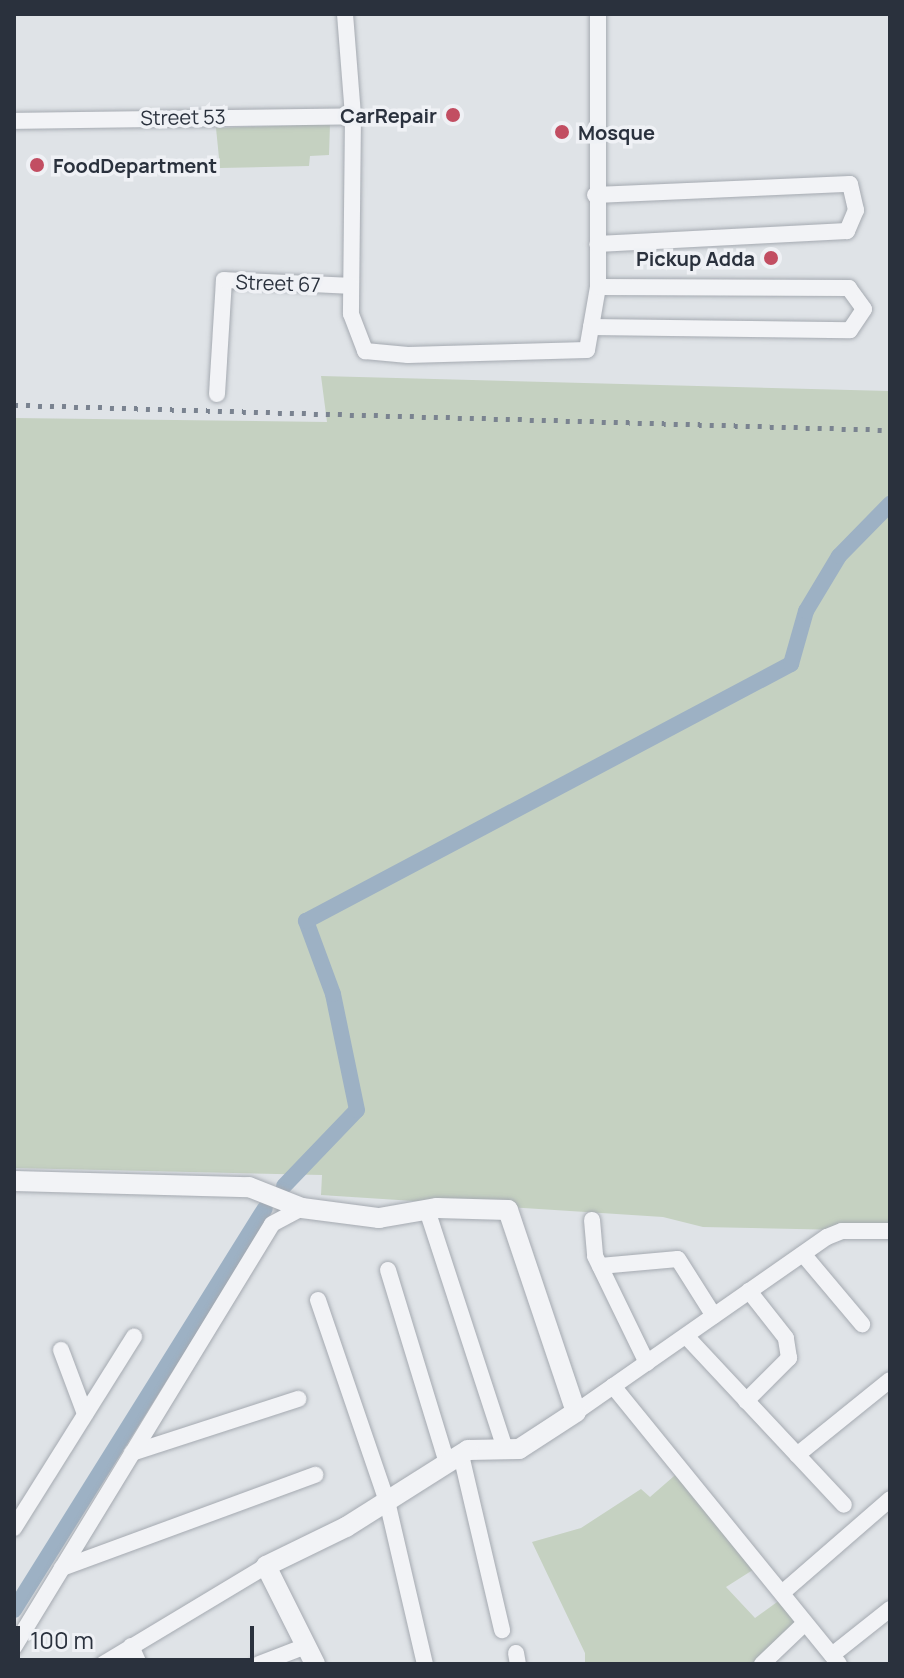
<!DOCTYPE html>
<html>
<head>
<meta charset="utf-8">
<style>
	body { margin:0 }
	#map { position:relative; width:904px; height:1678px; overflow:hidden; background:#dfe3e7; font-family:Manrope,sans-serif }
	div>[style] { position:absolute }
	.green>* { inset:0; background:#c5d1c1 }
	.canal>* { height:16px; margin:-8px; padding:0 8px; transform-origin:8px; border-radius:8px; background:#9db1c4 }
	.roads { filter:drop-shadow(0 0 2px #a5aab1) drop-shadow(0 0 2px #a5aab1) }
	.minor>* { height:16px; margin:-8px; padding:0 8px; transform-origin:8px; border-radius:8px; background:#f2f3f6 }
	.tertiary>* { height:20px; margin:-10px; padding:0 10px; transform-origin:10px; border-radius:10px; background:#f2f3f6 }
	.rail>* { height:5px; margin-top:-2.5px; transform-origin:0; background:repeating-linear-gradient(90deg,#7a8390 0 4px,transparent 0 12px) }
	.dots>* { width:22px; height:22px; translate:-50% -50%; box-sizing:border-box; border:4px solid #eff1f5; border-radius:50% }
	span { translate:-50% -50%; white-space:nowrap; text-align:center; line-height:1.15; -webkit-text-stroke:7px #eff1f5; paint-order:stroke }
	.poi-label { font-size:20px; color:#2a313d; font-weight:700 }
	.right { translate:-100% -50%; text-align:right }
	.left { translate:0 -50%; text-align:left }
	.street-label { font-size:20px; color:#2a313d }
	.frame { position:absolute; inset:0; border:16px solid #2a313d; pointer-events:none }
	.scale { position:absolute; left:16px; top:1626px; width:238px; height:36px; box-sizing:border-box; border:4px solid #2a313d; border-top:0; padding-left:10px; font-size:24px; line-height:28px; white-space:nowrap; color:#2a313d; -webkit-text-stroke:6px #eff1f5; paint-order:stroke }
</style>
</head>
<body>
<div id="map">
	<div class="green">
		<i style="clip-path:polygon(330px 124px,329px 155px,310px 156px,309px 166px,220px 168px,216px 128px)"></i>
		<i style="clip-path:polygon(321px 376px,890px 391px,890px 1231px,703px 1227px,663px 1217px,321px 1195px,322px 1175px,14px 1168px,14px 418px,327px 422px)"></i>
		<i style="clip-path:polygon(681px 1470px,759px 1566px,726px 1587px,755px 1618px,784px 1597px,804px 1626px,762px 1664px,585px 1664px,585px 1653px,532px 1542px,581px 1528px,641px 1489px,650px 1497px)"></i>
	</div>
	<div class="canal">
		<i style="left:284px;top:1186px;width:105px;rotate:-46.2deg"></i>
		<i style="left:357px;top:1110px;width:118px;rotate:-101.7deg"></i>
		<i style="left:333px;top:994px;width:78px;rotate:-110.3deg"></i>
		<i style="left:306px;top:921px;width:549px;rotate:-27.92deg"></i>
		<i style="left:791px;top:664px;width:55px;rotate:-74.2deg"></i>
		<i style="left:806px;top:611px;width:64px;rotate:-59deg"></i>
		<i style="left:839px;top:556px;width:73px;rotate:-45.6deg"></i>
		<i style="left:14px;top:1610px;width:473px;rotate:-58deg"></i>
	</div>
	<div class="roads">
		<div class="minor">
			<i style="left:345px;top:14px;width:102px;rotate:85.5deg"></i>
			<i style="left:353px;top:116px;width:198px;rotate:90.6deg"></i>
			<i style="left:351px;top:314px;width:40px;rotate:69deg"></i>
			<i style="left:365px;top:351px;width:43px;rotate:5.3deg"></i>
			<i style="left:408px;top:355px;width:179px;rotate:-1.6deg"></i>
			<i style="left:587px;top:350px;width:64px;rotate:-80.1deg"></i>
			<i style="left:598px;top:287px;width:273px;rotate:-90deg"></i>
			<i style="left:14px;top:121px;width:339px;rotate:-0.8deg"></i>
			<i style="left:595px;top:195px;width:255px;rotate:-2.5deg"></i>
			<i style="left:850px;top:184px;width:27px;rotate:77deg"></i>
			<i style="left:856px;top:210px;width:23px;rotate:113deg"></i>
			<i style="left:847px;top:231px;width:250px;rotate:177deg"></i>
			<i style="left:591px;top:327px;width:259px;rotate:0.7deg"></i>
			<i style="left:850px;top:330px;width:25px;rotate:-56deg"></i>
			<i style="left:864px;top:309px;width:26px;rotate:-126deg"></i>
			<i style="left:849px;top:288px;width:251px;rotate:-179.8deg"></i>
			<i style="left:217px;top:394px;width:114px;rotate:-86.5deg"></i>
			<i style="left:224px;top:280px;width:127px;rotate:2.7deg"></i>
			<i style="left:427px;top:1210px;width:251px;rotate:71.9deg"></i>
			<i style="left:592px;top:1220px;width:36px;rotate:85deg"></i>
			<i style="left:595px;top:1256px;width:119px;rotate:64.1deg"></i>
			<i style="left:803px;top:1254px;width:92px;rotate:49.9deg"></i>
			<i style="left:600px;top:1266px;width:78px;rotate:-5.1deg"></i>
			<i style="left:678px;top:1259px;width:67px;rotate:57.7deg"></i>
			<i style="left:388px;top:1270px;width:202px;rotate:73deg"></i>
			<i style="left:318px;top:1300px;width:213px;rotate:71.1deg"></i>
			<i style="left:387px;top:1501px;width:167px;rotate:76.9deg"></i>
			<i style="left:686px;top:1336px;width:231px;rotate:46.9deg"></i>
			<i style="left:61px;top:1350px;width:68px;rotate:69.4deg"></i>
			<i style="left:613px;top:1386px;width:358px;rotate:50.9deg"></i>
			<i style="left:746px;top:1401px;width:61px;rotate:-45deg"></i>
			<i style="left:789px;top:1358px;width:20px;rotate:-99deg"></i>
			<i style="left:786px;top:1338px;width:60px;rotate:-128.2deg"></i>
			<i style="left:576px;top:1412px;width:306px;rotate:-34.9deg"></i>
			<i style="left:827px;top:1237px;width:16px;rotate:-22deg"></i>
			<i style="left:842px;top:1231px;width:48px"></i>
			<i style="left:132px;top:1453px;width:175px;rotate:-18deg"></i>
			<i style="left:461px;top:1455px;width:180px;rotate:76.8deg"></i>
			<i style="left:797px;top:1455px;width:119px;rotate:-38.9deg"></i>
			<i style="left:14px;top:1528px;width:226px;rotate:-57.9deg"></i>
			<i style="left:62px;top:1568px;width:270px;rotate:-20.2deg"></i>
			<i style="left:782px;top:1593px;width:143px;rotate:-41deg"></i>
			<i style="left:131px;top:1646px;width:20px;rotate:66deg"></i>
			<i style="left:14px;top:1647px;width:495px;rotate:-58.6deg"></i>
			<i style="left:272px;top:1224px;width:34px;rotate:-28deg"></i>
			<i style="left:516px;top:1653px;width:11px;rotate:80deg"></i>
			<i style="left:832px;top:1655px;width:74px;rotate:-38.4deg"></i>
			<i style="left:103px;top:1664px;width:190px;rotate:-31deg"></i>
			<i style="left:259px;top:1664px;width:50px;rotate:-21deg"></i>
			<i style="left:762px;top:1664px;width:59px;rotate:-43.6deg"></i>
		</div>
		<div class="tertiary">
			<i style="left:14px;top:1181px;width:235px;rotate:1.5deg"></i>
			<i style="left:249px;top:1187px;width:57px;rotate:21.6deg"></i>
			<i style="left:302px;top:1208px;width:78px;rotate:7.4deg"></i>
			<i style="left:379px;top:1218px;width:59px;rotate:-9.8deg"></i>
			<i style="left:437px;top:1208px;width:71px;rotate:1.6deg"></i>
			<i style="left:508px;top:1210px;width:213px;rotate:71.4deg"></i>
			<i style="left:576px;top:1412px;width:68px;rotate:147deg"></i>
			<i style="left:519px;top:1449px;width:51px;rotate:178.9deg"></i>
			<i style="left:468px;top:1450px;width:144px;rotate:147.7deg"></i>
			<i style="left:346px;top:1527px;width:89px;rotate:154deg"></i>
			<i style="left:266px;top:1566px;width:110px;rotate:63.4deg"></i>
		</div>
	</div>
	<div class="rail">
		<i style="left:14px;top:405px;width:876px;rotate:1.63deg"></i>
	</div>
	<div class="dots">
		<i style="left:453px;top:115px;background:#c24e62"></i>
		<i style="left:562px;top:132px;background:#c24e62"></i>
		<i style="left:37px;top:165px;background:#c24e62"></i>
		<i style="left:771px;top:258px;background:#c24e62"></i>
	</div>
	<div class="poi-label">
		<span class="right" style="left:437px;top:115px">CarRepair</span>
		<span class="left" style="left:578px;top:132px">Mosque</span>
		<span class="left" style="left:53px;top:165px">FoodDepartment</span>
		<span class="right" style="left:755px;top:258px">Pickup Adda</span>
	</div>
	<div class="street-label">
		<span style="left:183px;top:117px;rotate:-1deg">Street 53</span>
		<span style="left:278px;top:283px;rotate:2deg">Street 67</span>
	</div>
	<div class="frame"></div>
	<div class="scale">100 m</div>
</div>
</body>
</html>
